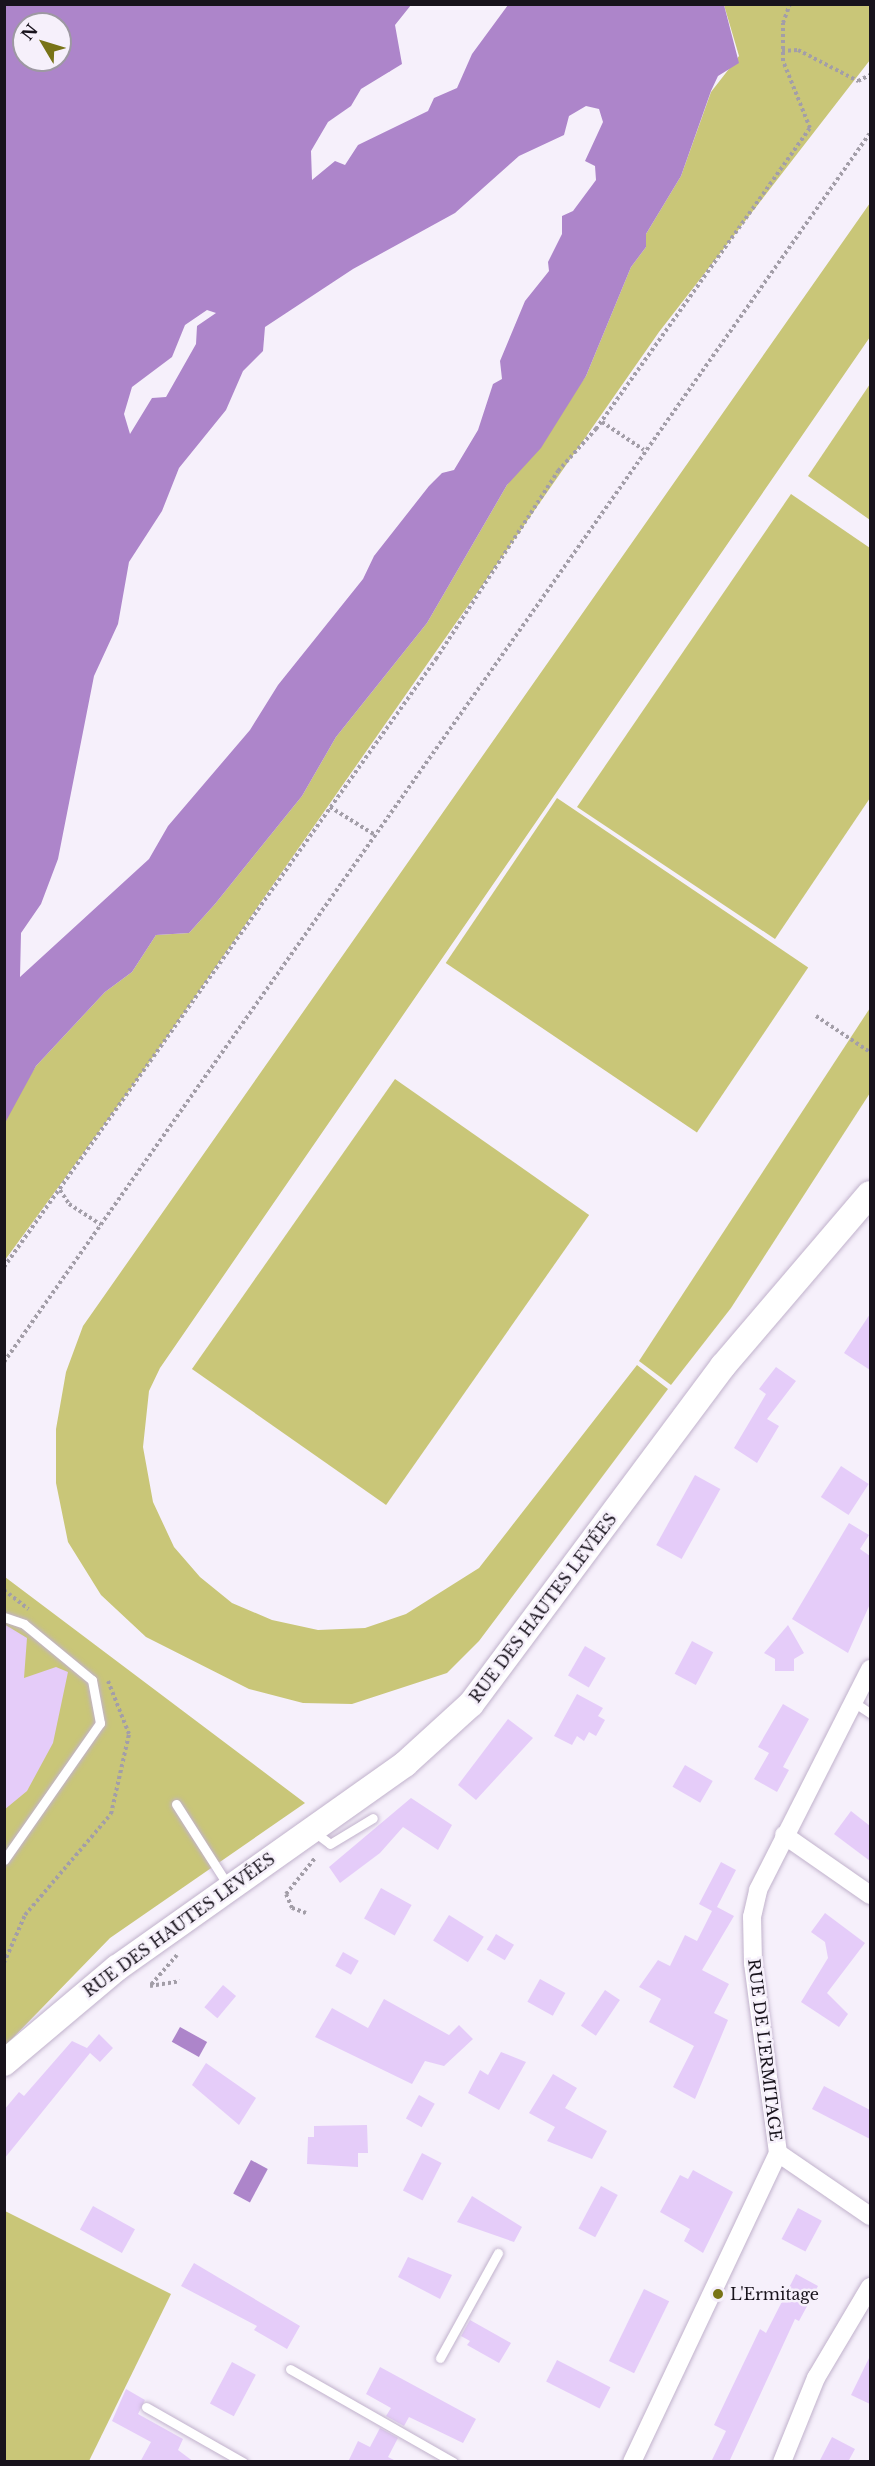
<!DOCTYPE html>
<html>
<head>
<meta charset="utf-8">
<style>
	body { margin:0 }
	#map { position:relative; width:875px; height:2466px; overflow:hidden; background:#f6f0fb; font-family:"Libre Baskerville",serif }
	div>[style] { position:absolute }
	.green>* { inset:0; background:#c9c678; transform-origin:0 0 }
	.water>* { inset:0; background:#ad85ca; transform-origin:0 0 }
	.building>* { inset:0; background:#e5ccf9; transform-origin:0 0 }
	.path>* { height:4px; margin-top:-2px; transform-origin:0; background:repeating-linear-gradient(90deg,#a39ea8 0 3px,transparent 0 6px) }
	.roads { filter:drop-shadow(0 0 2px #c1b2cc) drop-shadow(0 0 2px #c1b2cc) }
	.lane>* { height:9px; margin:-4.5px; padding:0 4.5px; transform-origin:4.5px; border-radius:4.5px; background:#fff }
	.street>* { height:18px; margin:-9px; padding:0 9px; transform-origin:9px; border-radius:9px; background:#fff }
	.secondary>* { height:26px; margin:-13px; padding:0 13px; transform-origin:13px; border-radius:13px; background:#fff }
	.dots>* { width:16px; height:16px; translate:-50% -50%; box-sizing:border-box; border:3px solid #f6f0fb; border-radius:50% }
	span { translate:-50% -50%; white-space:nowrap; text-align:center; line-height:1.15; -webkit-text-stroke:5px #f6f0fb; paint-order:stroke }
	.street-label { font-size:16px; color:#18131c }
	.poi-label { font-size:16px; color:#18131c }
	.left { translate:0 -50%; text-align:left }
	.frame { position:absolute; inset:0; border:6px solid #18131c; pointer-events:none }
	.north { position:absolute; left:12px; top:12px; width:60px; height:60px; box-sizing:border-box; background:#f6f0fb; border:2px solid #9d98a2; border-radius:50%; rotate:308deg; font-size:16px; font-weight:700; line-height:24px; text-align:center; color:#18131c }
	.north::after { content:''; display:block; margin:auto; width:21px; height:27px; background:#787317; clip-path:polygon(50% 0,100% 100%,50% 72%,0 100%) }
</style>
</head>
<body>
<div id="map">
	<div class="green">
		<i style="clip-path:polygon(724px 5px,870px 5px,870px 60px,659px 332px,136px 1081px,5px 1260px,4px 1123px,11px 1105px,36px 1066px,105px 992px,132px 972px,156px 935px,189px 933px,215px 904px,302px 796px,336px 737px,427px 623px,507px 485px,586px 376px,631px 267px,646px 247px,646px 234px,681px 176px,711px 92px,739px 56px)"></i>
		<i style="clip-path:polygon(870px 203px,870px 337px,160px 1368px,149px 1391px,143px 1447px,153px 1502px,174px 1547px,200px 1577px,232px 1603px,272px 1620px,318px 1630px,365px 1628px,406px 1614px,479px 1568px,637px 1365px,668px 1389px,479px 1641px,447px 1673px,352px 1704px,303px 1703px,249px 1689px,146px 1637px,101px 1595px,68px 1542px,56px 1483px,56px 1429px,66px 1372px,83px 1326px)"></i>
		<i style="clip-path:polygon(870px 384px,870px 520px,808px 476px)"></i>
		<i style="clip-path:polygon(791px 494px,870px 548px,870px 798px,775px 939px,577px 807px)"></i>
		<i style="left:557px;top:798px;width:303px;height:199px;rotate:34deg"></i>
		<i style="clip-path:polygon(870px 1008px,870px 1093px,731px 1308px,671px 1385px,639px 1361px)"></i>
		<i style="left:395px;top:1079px;width:237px;height:354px;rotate:35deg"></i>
		<i style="clip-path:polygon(5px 1577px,305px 1803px,110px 1938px,5px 2046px)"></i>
		<i style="clip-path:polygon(5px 2211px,171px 2294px,89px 2461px,5px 2461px)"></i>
	</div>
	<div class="water">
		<i style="clip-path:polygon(evenodd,5px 4px,411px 5px,395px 25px,402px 64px,361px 89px,351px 106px,328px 122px,311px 151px,312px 180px,335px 161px,345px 165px,358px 145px,428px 111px,434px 98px,457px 88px,472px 54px,508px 5px,724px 5px,739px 63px,718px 76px,711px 91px,681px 176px,646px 234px,646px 247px,631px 267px,586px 376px,541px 448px,507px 485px,427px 623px,336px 737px,302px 796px,215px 904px,189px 933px,156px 935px,132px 972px,105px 992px,36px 1066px,5px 1123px,5px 4px,24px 24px,60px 24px,60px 60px,24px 60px,24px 24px,5px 4px,586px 106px,599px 109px,603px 122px,585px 161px,595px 166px,596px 180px,573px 211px,562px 216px,562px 234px,548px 262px,549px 271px,525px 301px,500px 361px,502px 379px,493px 384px,478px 430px,454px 470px,442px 473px,429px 486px,374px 556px,363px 579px,278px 685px,250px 730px,168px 826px,149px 859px,20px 977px,21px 933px,41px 904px,58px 859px,94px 676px,118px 624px,129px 562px,162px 511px,179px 468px,226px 410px,243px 371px,263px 351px,265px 327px,353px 269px,455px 213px,519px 156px,564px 135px,569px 116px,586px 106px,5px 4px,207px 310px,216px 313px,197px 326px,196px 344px,166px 397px,152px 398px,130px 434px,124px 414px,132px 387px,172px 357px,185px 325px,207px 310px)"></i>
		<i style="left:180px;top:2027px;width:31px;height:17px;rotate:29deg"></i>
		<i style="left:251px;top:2160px;width:19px;height:38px;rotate:28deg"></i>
	</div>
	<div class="building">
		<i style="clip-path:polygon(870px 1314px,870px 1370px,844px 1353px)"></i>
		<i style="clip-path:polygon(776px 1367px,796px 1381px,767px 1419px,779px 1426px,757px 1463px,734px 1448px,766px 1394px,759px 1389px)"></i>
		<i style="left:841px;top:1466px;width:33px;height:37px;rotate:33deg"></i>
		<i style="left:695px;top:1475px;width:29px;height:80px;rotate:29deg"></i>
		<i style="clip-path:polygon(849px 1523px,869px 1535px,860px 1549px,870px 1556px,870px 1604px,848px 1653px,792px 1619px)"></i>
		<i style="clip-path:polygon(4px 1624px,27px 1638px,24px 1678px,56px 1667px,68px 1672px,53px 1743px,27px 1791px,4px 1810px)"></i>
		<i style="clip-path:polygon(788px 1625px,804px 1653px,794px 1659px,794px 1671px,775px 1671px,775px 1659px,764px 1653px)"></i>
		<i style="left:692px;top:1641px;width:24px;height:37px;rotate:28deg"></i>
		<i style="left:585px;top:1646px;width:24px;height:34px;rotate:30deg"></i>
		<i style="clip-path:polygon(577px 1694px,603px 1708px,598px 1716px,605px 1720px,596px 1736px,589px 1732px,584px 1741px,577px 1736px,572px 1745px,554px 1736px)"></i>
		<i style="clip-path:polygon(783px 1704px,809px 1719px,783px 1767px,789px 1770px,777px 1792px,754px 1779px,769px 1753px,758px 1747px)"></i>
		<i style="clip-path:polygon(508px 1719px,533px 1738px,476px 1800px,458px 1785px)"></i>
		<i style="left:685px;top:1765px;width:32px;height:25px;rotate:30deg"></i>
		<i style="clip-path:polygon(411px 1798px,452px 1825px,438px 1850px,403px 1827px,380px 1853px,340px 1883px,329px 1867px)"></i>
		<i style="clip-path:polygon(851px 1811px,870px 1826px,870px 1861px,834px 1834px)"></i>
		<i style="clip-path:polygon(721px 1862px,736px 1870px,717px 1907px,734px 1916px,702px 1970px,729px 1984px,714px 2013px,728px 2020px,695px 2099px,673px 2087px,694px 2046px,649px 2022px,661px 1999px,639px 1987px,658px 1960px,670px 1966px,685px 1935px,697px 1941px,712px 1911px,699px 1904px)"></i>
		<i style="left:381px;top:1888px;width:35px;height:35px;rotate:29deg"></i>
		<i style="clip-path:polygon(825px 1913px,865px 1943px,827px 1993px,848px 2014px,839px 2027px,801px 2002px,828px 1958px,825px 1942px,811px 1932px)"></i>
		<i style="left:449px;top:1915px;width:41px;height:30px;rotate:32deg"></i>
		<i style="left:496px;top:1934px;width:21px;height:18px;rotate:31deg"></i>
		<i style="left:343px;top:1952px;width:18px;height:16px;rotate:29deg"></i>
		<i style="left:540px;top:1979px;width:29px;height:26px;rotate:29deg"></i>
		<i style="left:223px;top:1985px;width:17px;height:29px;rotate:40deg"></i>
		<i style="left:605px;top:1990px;width:18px;height:43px;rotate:34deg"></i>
		<i style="clip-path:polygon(384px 1999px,449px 2035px,459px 2025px,473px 2039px,444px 2066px,425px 2061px,412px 2084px,315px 2037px,332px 2008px,368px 2028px)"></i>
		<i style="clip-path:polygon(99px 2034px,113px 2048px,100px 2062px,90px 2053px,4px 2159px,4px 2110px,19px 2092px,24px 2096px,72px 2041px,87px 2048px)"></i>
		<i style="clip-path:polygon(501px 2052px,526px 2062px,499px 2110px,468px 2093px,480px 2070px,488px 2075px)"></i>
		<i style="clip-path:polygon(206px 2063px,256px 2098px,239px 2125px,192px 2085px)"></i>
		<i style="clip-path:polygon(553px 2074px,577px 2088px,565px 2108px,607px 2131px,592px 2159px,547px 2141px,555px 2127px,529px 2113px)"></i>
		<i style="clip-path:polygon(824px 2086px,870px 2110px,870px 2139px,812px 2109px)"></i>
		<i style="left:419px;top:2095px;width:18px;height:27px;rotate:29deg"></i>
		<i style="clip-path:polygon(367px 2125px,368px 2153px,358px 2153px,358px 2167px,307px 2164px,308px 2137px,314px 2137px,314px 2126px)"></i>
		<i style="left:422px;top:2153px;width:22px;height:42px;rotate:27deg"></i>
		<i style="clip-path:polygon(693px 2170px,733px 2192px,703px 2253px,684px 2241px,690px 2229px,660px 2212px,680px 2175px,688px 2179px)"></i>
		<i style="left:601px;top:2186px;width:19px;height:48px;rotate:28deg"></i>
		<i style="clip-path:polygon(472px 2196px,522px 2227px,514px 2242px,457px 2222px)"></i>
		<i style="left:93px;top:2206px;width:48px;height:27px;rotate:29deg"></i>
		<i style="left:798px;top:2208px;width:27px;height:35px;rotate:28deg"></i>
		<i style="clip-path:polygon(408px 2257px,452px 2275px,440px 2299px,398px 2277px)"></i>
		<i style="clip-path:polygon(194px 2263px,300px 2326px,287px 2349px,254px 2330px,257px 2326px,181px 2286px)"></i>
		<i style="clip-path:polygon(796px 2274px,818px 2286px,799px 2321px,795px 2319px,729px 2462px,711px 2462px,726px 2431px,714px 2425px,760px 2329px,766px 2333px)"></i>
		<i style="left:644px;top:2289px;width:28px;height:80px;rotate:26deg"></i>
		<i style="clip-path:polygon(470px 2320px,511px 2343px,499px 2363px,467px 2345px,470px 2341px,461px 2336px)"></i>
		<i style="clip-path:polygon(870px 2356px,870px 2404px,851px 2395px)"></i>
		<i style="left:557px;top:2360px;width:60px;height:24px;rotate:27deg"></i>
		<i style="left:232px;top:2362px;width:27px;height:47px;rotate:28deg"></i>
		<i style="clip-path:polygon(380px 2367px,476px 2419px,463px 2443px,409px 2417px,404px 2426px,386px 2416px,391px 2408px,366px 2394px)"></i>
		<i style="clip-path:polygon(126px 2389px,145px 2400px,138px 2414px,183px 2439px,178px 2450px,194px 2462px,140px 2462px,151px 2442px,112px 2421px)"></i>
		<i style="clip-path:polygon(380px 2428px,398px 2438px,388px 2457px,398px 2462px,348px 2462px,358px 2441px,370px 2447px)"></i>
		<i style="clip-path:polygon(832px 2437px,855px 2449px,848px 2462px,819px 2462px)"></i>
	</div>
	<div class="path">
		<i style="left:782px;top:51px;width:16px;rotate:-4deg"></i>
		<i style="left:798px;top:50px;width:68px;rotate:27.3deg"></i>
		<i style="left:858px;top:81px;width:13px;rotate:-27deg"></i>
		<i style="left:602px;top:422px;width:50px;rotate:33.7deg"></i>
		<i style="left:330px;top:807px;width:53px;rotate:31.9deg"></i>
		<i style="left:816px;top:1016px;width:65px;rotate:33.7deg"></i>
		<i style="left:60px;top:1190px;width:17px;rotate:57deg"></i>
		<i style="left:69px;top:1204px;width:38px;rotate:33deg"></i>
		<i style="left:4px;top:1267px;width:746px;rotate:-54.61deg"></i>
		<i style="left:436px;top:659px;width:224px;rotate:-57deg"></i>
		<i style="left:558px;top:471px;width:57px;rotate:-47.9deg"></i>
		<i style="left:596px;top:429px;width:369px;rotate:-54.6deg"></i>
		<i style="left:810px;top:128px;width:72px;rotate:-111.9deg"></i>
		<i style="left:783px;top:61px;width:38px;rotate:-90deg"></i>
		<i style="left:783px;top:23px;width:20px;rotate:-70deg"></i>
		<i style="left:4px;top:1362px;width:1503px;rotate:-54.83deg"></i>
		<i style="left:4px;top:1590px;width:31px;rotate:38deg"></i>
		<i style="left:306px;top:1913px;width:15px;rotate:-160deg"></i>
		<i style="left:292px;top:1908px;width:15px;rotate:-113deg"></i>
		<i style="left:286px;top:1894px;width:46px;rotate:-51.1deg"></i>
		<i style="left:177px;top:1955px;width:41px;rotate:131.1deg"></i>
		<i style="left:150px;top:1986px;width:30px;rotate:-9deg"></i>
		<i style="left:4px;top:1963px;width:52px;rotate:-66.4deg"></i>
		<i style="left:25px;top:1915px;width:133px;rotate:-49.6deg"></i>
		<i style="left:111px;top:1814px;width:82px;rotate:-77.3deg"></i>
		<i style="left:129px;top:1734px;width:57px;rotate:-111.6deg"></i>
	</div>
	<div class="roads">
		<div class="lane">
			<i style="left:4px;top:1617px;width:21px;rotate:19deg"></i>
			<i style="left:24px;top:1624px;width:88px;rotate:39.5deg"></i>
			<i style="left:92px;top:1680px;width:44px;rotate:79.5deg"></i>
			<i style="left:100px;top:1723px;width:167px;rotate:125deg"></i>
			<i style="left:852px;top:1701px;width:22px;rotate:34deg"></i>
			<i style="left:176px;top:1804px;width:98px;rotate:57.4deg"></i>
			<i style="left:313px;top:1831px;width:21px;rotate:37deg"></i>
			<i style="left:330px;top:1844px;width:50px;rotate:-31.2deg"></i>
			<i style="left:440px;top:2358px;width:120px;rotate:-61.1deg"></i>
			<i style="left:290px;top:2369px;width:188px;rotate:29.7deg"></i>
			<i style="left:146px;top:2407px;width:112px;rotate:29.6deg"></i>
		</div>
		<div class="street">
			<i style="left:784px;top:1835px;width:105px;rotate:34.9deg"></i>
			<i style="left:778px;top:2153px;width:112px;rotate:34.4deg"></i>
			<i style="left:632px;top:2462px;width:342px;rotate:-64.7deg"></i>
			<i style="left:778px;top:2153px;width:192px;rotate:-97.5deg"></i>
			<i style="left:753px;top:1963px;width:46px;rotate:-91.2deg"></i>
			<i style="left:752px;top:1917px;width:28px;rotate:-77deg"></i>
			<i style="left:758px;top:1890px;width:248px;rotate:-63.1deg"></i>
			<i style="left:782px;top:2462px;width:91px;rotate:-68deg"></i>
			<i style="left:816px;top:2378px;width:106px;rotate:-59.3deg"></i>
		</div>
		<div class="secondary">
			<i style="left:4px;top:2063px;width:148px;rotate:-40.1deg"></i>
			<i style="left:117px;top:1968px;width:353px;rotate:-35.3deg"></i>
			<i style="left:405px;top:1764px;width:89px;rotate:-42.3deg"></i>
			<i style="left:471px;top:1704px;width:422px;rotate:-53.3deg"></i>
			<i style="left:723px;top:1366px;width:226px;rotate:-49.5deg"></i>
		</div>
	</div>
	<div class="dots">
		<i style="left:718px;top:2294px;background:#787317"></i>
	</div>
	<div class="street-label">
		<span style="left:543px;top:1608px;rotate:-53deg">RUE DES HAUTES LEVÉES</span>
		<span style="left:179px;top:1925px;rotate:-36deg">RUE DES HAUTES LEVÉES</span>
		<span style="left:765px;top:2050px;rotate:83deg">RUE DE L'ERMITAGE</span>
	</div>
	<div class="poi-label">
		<span class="left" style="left:730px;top:2294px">L'Ermitage</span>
	</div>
	<div class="frame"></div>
	<div class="north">N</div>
</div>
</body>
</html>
